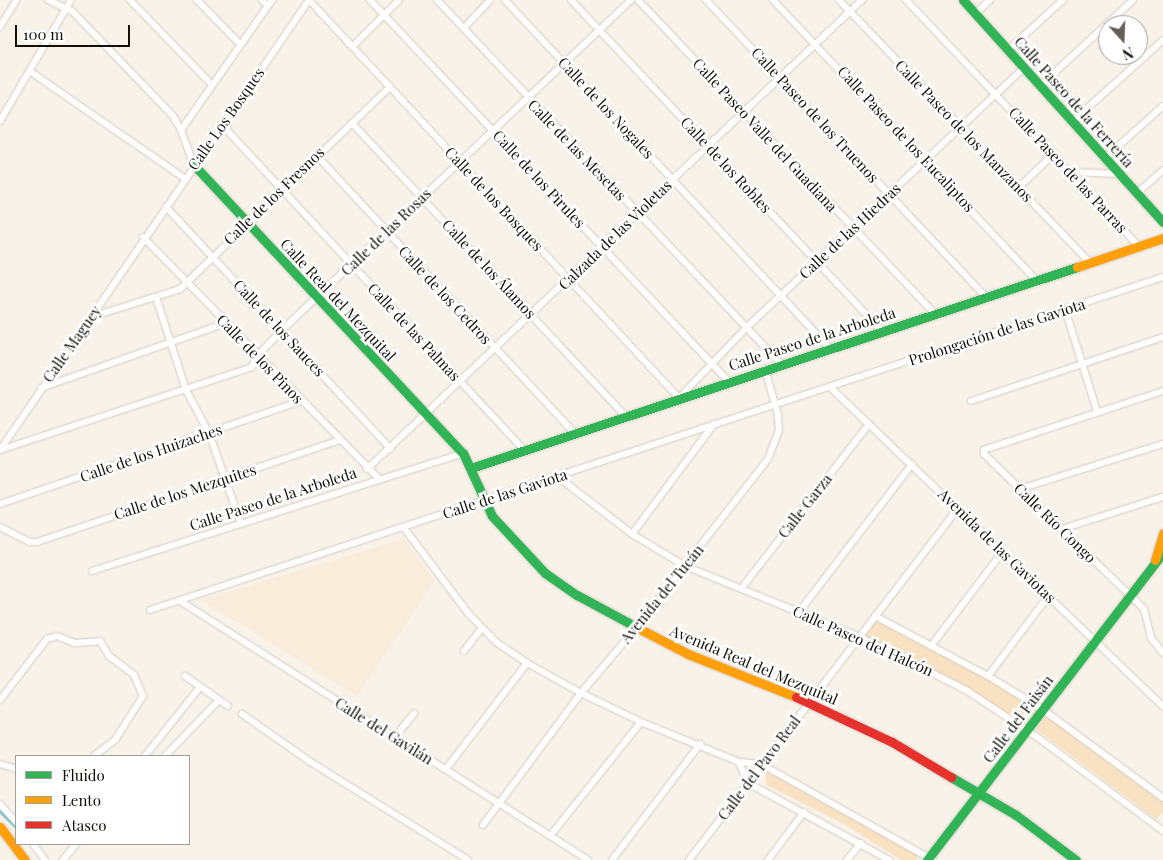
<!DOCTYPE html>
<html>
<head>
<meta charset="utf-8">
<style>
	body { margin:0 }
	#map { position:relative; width:1163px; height:860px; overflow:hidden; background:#f8f2e9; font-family:"Playfair Display",serif }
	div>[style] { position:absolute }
	.built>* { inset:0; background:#faecdb }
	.green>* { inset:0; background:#f9e2c2 }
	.stream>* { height:2.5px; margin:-1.25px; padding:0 1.25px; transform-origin:1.25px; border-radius:1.25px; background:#71c4d0 }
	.roads { filter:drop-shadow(0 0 1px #d4cec6) drop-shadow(0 0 1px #d4cec6) }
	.street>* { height:6px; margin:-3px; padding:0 3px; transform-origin:3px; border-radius:3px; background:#fefdfc }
	.fast>* { height:9px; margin:-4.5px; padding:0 4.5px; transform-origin:4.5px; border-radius:4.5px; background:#30b455 }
	.slow>* { height:9px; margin:-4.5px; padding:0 4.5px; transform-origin:4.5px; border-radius:4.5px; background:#ff9f0a }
	.jam>* { height:9px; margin:-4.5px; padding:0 4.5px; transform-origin:4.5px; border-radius:4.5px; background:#e5322d }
	span { translate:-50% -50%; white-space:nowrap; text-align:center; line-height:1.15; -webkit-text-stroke:5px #fff; paint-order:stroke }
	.street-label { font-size:15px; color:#130f08 }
	.legend { position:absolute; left:15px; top:755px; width:175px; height:90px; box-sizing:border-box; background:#fff; border:1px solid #a19f9c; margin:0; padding:6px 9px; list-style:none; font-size:15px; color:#130f08 }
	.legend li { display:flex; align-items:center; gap:10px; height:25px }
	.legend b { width:25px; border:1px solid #a19f9c }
	.north { position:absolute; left:1098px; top:15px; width:50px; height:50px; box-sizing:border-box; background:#fff; border:1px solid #a19f9c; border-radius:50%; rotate:160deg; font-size:14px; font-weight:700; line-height:20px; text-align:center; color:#130f08 }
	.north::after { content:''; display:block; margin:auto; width:18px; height:22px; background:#635e57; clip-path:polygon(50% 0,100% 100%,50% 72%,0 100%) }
	.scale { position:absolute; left:15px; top:25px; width:115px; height:22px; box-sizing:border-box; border:2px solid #130f08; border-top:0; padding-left:6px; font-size:15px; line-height:18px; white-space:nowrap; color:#130f08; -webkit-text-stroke:4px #fff; paint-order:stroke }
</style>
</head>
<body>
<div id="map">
	<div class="built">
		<i style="clip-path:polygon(404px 539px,435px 580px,357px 696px,201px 600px)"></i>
	</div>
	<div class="green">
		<i style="clip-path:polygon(876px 617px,1042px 709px,1026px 730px,949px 677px,860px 637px)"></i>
		<i style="clip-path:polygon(1046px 716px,1163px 803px,1163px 813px,1156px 819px,1036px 729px)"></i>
		<i style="clip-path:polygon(765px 770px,919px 855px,916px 860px,901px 860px,844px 824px,766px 785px)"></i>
	</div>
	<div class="stream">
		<i style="left:0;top:811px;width:23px;rotate:45deg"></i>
	</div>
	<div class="roads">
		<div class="street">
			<i style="left:48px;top:0;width:26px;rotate:25deg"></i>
			<i style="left:72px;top:11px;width:146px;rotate:46.1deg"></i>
			<i style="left:173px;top:116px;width:16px;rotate:60deg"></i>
			<i style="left:181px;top:130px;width:37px;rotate:70deg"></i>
			<i style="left:130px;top:0;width:118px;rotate:46deg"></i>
			<i style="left:197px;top:0;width:62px;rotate:45.7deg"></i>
			<i style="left:262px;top:0;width:8px;rotate:45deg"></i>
			<i style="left:309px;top:0;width:543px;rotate:47.09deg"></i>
			<i style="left:679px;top:398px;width:98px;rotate:-46.2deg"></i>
			<i style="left:747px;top:327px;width:381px;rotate:-43.1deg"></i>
			<i style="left:370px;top:0;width:523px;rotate:46.78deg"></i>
			<i style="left:437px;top:0;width:501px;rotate:46.62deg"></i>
			<i style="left:505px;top:0;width:476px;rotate:47deg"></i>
			<i style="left:571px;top:0;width:453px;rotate:46.8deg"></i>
			<i style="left:638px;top:0;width:431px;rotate:46.6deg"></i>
			<i style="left:706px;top:0;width:407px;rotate:46.7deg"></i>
			<i style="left:773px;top:0;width:384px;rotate:46.8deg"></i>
			<i style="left:839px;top:0;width:362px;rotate:46.3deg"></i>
			<i style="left:906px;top:0;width:339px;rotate:46.6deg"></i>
			<i style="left:976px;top:13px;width:19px;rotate:-43deg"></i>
			<i style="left:0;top:27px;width:31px;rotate:-59deg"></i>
			<i style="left:464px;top:28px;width:38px;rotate:-47deg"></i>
			<i style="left:352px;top:47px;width:66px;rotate:-45deg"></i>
			<i style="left:1009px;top:49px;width:73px;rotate:-42.2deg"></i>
			<i style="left:31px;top:72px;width:186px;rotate:34.7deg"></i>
			<i style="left:1041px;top:85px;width:125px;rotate:-42.7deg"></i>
			<i style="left:0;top:121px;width:140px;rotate:-59.6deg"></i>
			<i style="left:1072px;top:122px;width:122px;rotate:-42deg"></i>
			<i style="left:352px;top:123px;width:400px;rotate:47deg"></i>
			<i style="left:223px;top:126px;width:442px;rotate:47.1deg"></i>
			<i style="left:181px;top:130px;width:159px;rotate:-55deg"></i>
			<i style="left:317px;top:156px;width:378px;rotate:47.1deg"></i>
			<i style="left:1105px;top:158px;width:78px;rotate:-41.9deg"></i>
			<i style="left:1071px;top:172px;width:49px;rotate:2.3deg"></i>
			<i style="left:1018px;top:188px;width:50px;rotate:-43.4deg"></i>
			<i style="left:1137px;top:193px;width:35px;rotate:-41deg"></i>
			<i style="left:166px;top:207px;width:330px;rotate:47.1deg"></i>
			<i style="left:143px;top:237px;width:338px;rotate:45.7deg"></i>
			<i style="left:156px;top:297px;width:98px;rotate:72.1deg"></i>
			<i style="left:186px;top:390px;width:49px;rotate:61.9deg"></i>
			<i style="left:209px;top:433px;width:96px;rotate:70.6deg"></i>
			<i style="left:1065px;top:309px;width:107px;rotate:72.6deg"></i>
			<i style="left:91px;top:317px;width:93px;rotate:-17.5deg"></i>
			<i style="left:180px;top:289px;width:290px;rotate:-43.9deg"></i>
			<i style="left:41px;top:388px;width:196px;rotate:-19.4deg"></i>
			<i style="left:831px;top:388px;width:460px;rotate:43.8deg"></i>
			<i style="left:1163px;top:391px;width:188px;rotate:161.8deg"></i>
			<i style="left:984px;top:450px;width:4px;rotate:90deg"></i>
			<i style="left:984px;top:454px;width:223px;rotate:44.1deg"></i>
			<i style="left:1144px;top:609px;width:30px;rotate:76deg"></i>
			<i style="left:1151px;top:638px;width:19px;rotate:51deg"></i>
			<i style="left:971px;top:401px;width:202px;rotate:-18.4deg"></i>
			<i style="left:0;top:450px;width:265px;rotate:-18.2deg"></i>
			<i style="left:252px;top:367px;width:12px;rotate:-66deg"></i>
			<i style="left:257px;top:356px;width:35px;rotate:-46deg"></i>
			<i style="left:281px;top:331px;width:482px;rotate:-43.4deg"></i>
			<i style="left:0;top:450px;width:546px;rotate:-55.52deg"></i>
			<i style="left:367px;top:469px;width:682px;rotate:-43.46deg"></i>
			<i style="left:558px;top:477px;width:93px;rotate:37.6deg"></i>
			<i style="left:632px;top:534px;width:62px;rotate:31.1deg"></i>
			<i style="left:685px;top:566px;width:189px;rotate:22.1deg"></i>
			<i style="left:860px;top:637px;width:119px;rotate:26.6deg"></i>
			<i style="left:966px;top:690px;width:85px;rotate:33.5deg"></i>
			<i style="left:1037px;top:737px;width:157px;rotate:36.7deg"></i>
			<i style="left:1020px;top:489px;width:150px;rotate:-17.5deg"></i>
			<i style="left:0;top:504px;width:318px;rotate:-18.9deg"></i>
			<i style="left:0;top:527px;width:34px;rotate:27deg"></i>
			<i style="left:30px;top:542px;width:7px"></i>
			<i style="left:37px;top:542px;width:320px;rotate:-18.6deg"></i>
			<i style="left:404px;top:528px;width:106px;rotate:53deg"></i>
			<i style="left:468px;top:613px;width:40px;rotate:46deg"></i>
			<i style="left:496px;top:642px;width:37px;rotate:34deg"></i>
			<i style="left:527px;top:663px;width:62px;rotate:29.1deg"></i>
			<i style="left:581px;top:693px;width:67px;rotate:25.8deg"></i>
			<i style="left:641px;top:722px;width:106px;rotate:22.2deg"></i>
			<i style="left:739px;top:762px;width:22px;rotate:5deg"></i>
			<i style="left:761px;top:764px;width:197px;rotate:29.2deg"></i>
			<i style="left:1062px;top:529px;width:106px;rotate:-17.6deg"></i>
			<i style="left:632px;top:534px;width:137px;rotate:-53.3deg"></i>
			<i style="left:92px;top:571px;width:389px;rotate:-17.6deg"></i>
			<i style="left:741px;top:589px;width:209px;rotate:-52.2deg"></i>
			<i style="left:180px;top:601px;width:483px;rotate:32.4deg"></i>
			<i style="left:150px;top:610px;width:1066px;rotate:-18.2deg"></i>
			<i style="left:799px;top:612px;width:186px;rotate:-52.6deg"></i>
			<i style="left:875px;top:616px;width:128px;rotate:28deg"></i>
			<i style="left:988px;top:676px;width:63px;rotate:31.4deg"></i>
			<i style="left:1042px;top:709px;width:150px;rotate:36.3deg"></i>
			<i style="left:931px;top:646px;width:119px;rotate:-52.8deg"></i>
			<i style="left:464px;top:651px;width:29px;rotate:-52deg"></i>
			<i style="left:185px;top:676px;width:52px;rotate:34.9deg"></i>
			<i style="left:988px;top:676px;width:101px;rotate:-53deg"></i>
			<i style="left:0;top:700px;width:77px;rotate:-52.4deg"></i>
			<i style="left:47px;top:639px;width:10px;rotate:-17deg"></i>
			<i style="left:57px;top:636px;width:18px;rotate:22deg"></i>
			<i style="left:74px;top:643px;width:26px;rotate:-4deg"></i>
			<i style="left:100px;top:641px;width:17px;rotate:59deg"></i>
			<i style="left:109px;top:656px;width:31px;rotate:37deg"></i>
			<i style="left:134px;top:675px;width:23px;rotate:67deg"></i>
			<i style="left:143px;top:696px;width:52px;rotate:122.5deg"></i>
			<i style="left:115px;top:740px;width:26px;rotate:143deg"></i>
			<i style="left:242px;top:714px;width:82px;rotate:35deg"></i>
			<i style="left:309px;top:761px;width:187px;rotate:31.9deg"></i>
			<i style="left:394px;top:738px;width:32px;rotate:-51deg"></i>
			<i style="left:145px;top:756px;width:88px;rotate:-51.4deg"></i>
			<i style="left:165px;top:756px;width:78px;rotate:-46deg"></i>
			<i style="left:739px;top:762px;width:23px;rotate:67deg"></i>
			<i style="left:748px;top:783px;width:161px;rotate:28.6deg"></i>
			<i style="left:0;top:764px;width:17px;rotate:17deg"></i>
			<i style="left:446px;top:769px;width:133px;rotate:-52.6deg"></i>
			<i style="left:0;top:804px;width:24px;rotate:48deg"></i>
			<i style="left:483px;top:825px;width:164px;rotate:-53.4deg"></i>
			<i style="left:581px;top:693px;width:85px;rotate:-49.8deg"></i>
			<i style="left:636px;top:628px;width:214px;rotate:-52deg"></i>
			<i style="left:768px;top:459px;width:30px;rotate:-69deg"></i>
			<i style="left:779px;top:431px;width:16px;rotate:-94deg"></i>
			<i style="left:778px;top:415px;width:48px;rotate:-105.8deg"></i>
			<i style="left:550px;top:836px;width:146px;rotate:-51.4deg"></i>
			<i style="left:33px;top:844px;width:20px;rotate:53deg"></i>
			<i style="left:63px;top:860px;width:21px;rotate:-51deg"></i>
			<i style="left:612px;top:860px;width:146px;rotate:-52.8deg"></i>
			<i style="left:689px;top:860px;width:443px;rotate:-52.6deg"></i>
			<i style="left:768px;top:860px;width:60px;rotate:-53.1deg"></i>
			<i style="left:847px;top:860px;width:22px;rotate:-51deg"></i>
		</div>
		<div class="fast">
			<i style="left:963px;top:0;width:299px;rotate:48deg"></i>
			<i style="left:194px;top:165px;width:394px;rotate:47deg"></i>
			<i style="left:463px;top:453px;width:69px;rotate:65.3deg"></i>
			<i style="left:492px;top:516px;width:78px;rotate:47.1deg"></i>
			<i style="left:545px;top:573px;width:39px;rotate:35deg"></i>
			<i style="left:577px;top:595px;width:69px;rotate:28.4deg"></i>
			<i style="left:471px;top:468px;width:638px;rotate:-18.35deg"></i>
			<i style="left:951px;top:777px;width:75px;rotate:30.3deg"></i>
			<i style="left:1016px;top:815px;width:75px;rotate:36.9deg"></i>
			<i style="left:927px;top:860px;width:388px;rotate:-52.5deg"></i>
		</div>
		<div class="slow">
			<i style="left:1077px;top:267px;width:91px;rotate:-18.6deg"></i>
			<i style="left:1155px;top:560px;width:28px;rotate:-73deg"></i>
			<i style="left:638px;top:628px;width:56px;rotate:27.5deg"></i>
			<i style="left:688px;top:654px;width:116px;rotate:21.7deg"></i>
			<i style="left:0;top:827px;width:41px;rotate:52.9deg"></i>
		</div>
		<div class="jam">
			<i style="left:796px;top:697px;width:106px;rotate:25.1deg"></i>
			<i style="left:892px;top:742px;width:69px;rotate:30.7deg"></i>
		</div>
	</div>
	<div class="street-label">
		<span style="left:1074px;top:102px;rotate:48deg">Calle Paseo de la Ferrería</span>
		<span style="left:606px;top:108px;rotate:47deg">Calle de los Nogales</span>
		<span style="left:815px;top:115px;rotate:47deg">Calle Paseo de los Truenos</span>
		<span style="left:226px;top:119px;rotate:-55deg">Calle Los Bosques</span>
		<span style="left:964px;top:131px;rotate:46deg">Calle Paseo de los Manzanos</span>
		<span style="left:765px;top:135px;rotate:47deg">Calle Paseo Valle del Guadiana</span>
		<span style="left:906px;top:139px;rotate:47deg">Calle Paseo de los Eucaliptos</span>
		<span style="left:577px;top:150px;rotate:46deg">Calle de las Mesetas</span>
		<span style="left:726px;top:165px;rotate:47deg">Calle de los Robles</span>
		<span style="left:1068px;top:170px;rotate:47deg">Calle Paseo de las Parras</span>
		<span style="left:539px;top:179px;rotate:47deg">Calle de los Pirules</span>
		<span style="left:274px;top:196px;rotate:-44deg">Calle de los Fresnos</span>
		<span style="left:494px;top:199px;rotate:47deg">Calle de los Bosques</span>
		<span style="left:850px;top:231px;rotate:-43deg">Calle de las Hiedras</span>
		<span style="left:386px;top:232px;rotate:-44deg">Calle de las Rosas</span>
		<span style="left:615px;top:235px;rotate:-44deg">Calzada de las Violetas</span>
		<span style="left:489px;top:269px;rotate:47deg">Calle de los Álamos</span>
		<span style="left:445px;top:295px;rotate:47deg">Calle de los Cedros</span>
		<span style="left:338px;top:300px;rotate:47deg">Calle Real del Mezquital</span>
		<span style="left:279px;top:328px;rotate:47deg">Calle de los Sauces</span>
		<span style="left:414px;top:332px;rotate:47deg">Calle de las Palmas</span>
		<span style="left:997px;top:332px;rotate:-18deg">Prolongación de las Gaviota</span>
		<span style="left:812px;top:339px;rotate:-18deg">Calle Paseo de la Arboleda</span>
		<span style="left:72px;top:344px;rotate:-55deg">Calle Maguey</span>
		<span style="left:260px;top:359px;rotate:46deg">Calle de los Pinos</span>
		<span style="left:151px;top:453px;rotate:-19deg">Calle de los Huizaches</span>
		<span style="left:185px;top:492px;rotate:-18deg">Calle de los Mezquites</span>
		<span style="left:505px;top:494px;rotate:-18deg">Calle de las Gaviota</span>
		<span style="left:273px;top:499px;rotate:-18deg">Calle Paseo de la Arboleda</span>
		<span style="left:805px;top:506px;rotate:-52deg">Calle Garza</span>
		<span style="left:1055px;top:523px;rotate:44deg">Calle Río Congo</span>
		<span style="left:997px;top:546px;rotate:44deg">Avenida de las Gaviotas</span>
		<span style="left:662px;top:594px;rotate:-51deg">Avenida del Tucán</span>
		<span style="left:863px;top:641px;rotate:24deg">Calle Paseo del Halcón</span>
		<span style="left:754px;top:665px;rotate:23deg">Avenida Real del Mezquital</span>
		<span style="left:1018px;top:719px;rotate:-53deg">Calle del Faisán</span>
		<span style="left:384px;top:731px;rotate:32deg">Calle del Gavilán</span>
		<span style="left:759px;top:768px;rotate:-53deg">Calle del Pavo Real</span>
	</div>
	<ul class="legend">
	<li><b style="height:6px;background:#30b455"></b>Fluido</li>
	<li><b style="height:6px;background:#ff9f0a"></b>Lento</li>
	<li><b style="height:6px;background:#e5322d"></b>Atasco</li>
	</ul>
	<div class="north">N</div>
	<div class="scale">100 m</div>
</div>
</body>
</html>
